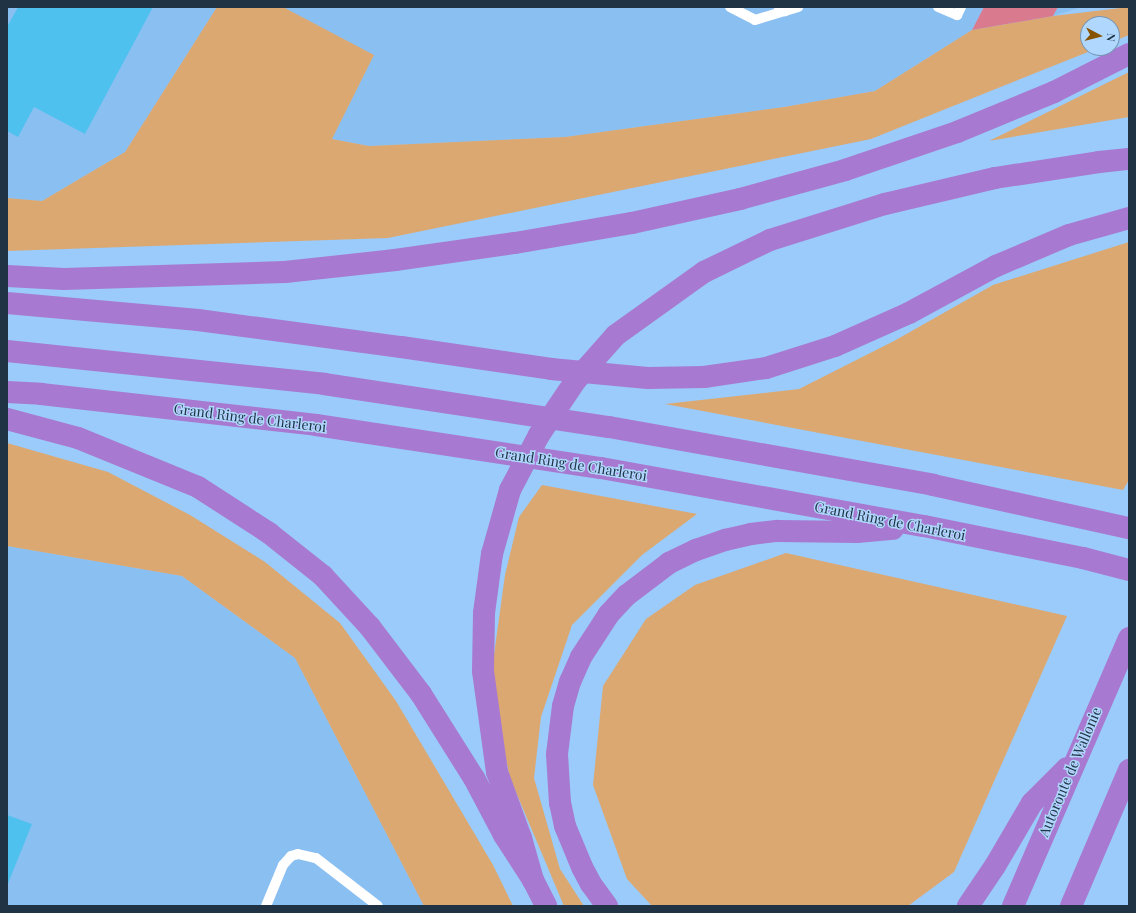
<!DOCTYPE html>
<html>
<head>
<meta charset="utf-8">
<style>
	body { margin:0 }
	#map { position:relative; width:1136px; height:913px; overflow:hidden; background:#9acbfa; font-family:"Playfair Display",serif }
	div>[style] { position:absolute }
	.built>* { inset:0; background:#8abff2 }
	.green>* { inset:0; background:#dca871 }
	.water>* { inset:0; background:#da7a8e }
	.building>* { inset:0; background:#4fc1ee }
	.service>* { height:10px; margin:-5px; padding:0 5px; transform-origin:5px; border-radius:5px; background:#fff }
	.motorway>* { height:22px; margin:-11px; padding:0 11px; transform-origin:11px; border-radius:11px; background:#a879d0 }
	span { translate:-50% -50%; white-space:nowrap; text-align:center; line-height:1.15; -webkit-text-stroke:3px #b0d7fd; paint-order:stroke }
	.street-label { font-size:14px; color:#1f3345 }
	.frame { position:absolute; inset:0; border:8px solid #1f3345; pointer-events:none }
	.north { position:absolute; left:1080px; top:16px; width:40px; height:40px; box-sizing:border-box; background:#b0d7fd; border:1px solid #7695b3; border-radius:50%; rotate:97deg; font-size:11px; font-weight:700; line-height:16px; text-align:center; color:#1f3345 }
	.north::after { content:''; display:block; margin:auto; width:14px; height:18px; background:#885300; clip-path:polygon(50% 0,100% 100%,50% 72%,0 100%) }
</style>
</head>
<body>
<div id="map">
	<div class="built">
		<i style="clip-path:polygon(7px 7px,217px 7px,125px 152px,42px 201px,7px 198px)"></i>
		<i style="clip-path:polygon(283px 7px,984px 7px,972px 30px,875px 91px,784px 107px,565px 137px,369px 146px,332px 139px)"></i>
		<i style="clip-path:polygon(1058px 7px,1082px 7px,1053px 16px)"></i>
		<i style="clip-path:polygon(7px 546px,182px 576px,295px 658px,424px 906px,7px 906px)"></i>
	</div>
	<div class="green">
		<i style="clip-path:polygon(217px 7px,283px 7px,374px 55px,332px 139px,369px 146px,565px 137px,784px 107px,875px 91px,972px 30px,1053px 16px,1129px 7px,1129px 35px,1112px 42px,1112px 24px,1088px 24px,1088px 48px,1098px 48px,871px 139px,388px 238px,7px 251px,7px 198px,42px 201px,125px 152px)"></i>
		<i style="clip-path:polygon(1129px 72px,1129px 117px,989px 141px)"></i>
		<i style="clip-path:polygon(1129px 242px,1129px 480px,1123px 490px,665px 404px,799px 389px,894px 341px,993px 285px)"></i>
		<i style="clip-path:polygon(7px 443px,108px 472px,190px 515px,265px 562px,340px 623px,396px 701px,493px 865px,513px 906px,424px 906px,295px 658px,182px 576px,7px 546px)"></i>
		<i style="clip-path:polygon(542px 485px,697px 514px,642px 555px,572px 625px,541px 717px,534px 778px,560px 869px,584px 906px,564px 906px,510px 778px,495px 707px,493px 662px,505px 575px,519px 517px)"></i>
		<i style="clip-path:polygon(786px 553px,1067px 616px,954px 872px,908px 906px,652px 906px,627px 879px,593px 785px,603px 686px,646px 619px,695px 585px)"></i>
	</div>
	<div class="water">
		<i style="clip-path:polygon(984px 7px,1058px 7px,1053px 16px,972px 30px)"></i>
	</div>
	<div class="building">
		<i style="clip-path:polygon(18px 7px,153px 7px,85px 134px,34px 107px,18px 137px,7px 131px,7px 27px)"></i>
		<i style="clip-path:polygon(7px 815px,32px 824px,7px 886px)"></i>
	</div>
	<div class="service">
		<i style="left:730px;top:7px;width:28px;rotate:27deg"></i>
		<i style="left:755px;top:20px;width:31px;rotate:-17deg"></i>
		<i style="left:938px;top:7px;width:21px;rotate:23deg"></i>
		<i style="left:957px;top:15px;width:9px;rotate:-63deg"></i>
		<i style="left:779px;top:8px;width:7px;rotate:27deg"></i>
		<i style="left:785px;top:11px;width:14px;rotate:-17deg"></i>
		<i style="left:266px;top:906px;width:44px;rotate:-67.5deg"></i>
		<i style="left:283px;top:865px;width:12px;rotate:-48deg"></i>
		<i style="left:291px;top:856px;width:7px;rotate:-16deg"></i>
		<i style="left:298px;top:854px;width:18px;rotate:13deg"></i>
		<i style="left:316px;top:858px;width:78px;rotate:37.7deg"></i>
	</div>
	<div class="motorway">
		<i style="left:7px;top:276px;width:57px;rotate:3deg"></i>
		<i style="left:64px;top:279px;width:221px;rotate:-1.8deg"></i>
		<i style="left:285px;top:272px;width:111px;rotate:-6.2deg"></i>
		<i style="left:395px;top:260px;width:121px;rotate:-8.1deg"></i>
		<i style="left:515px;top:243px;width:119px;rotate:-9.7deg"></i>
		<i style="left:632px;top:223px;width:111px;rotate:-12.5deg"></i>
		<i style="left:740px;top:199px;width:109px;rotate:-15.4deg"></i>
		<i style="left:845px;top:170px;width:118px;rotate:-18.7deg"></i>
		<i style="left:957px;top:132px;width:105px;rotate:-22.4deg"></i>
		<i style="left:1054px;top:92px;width:84px;rotate:-26.9deg"></i>
		<i style="left:7px;top:303px;width:192px;rotate:5.1deg"></i>
		<i style="left:198px;top:320px;width:205px;rotate:7.6deg"></i>
		<i style="left:401px;top:347px;width:152px;rotate:8.3deg"></i>
		<i style="left:551px;top:369px;width:97px;rotate:5.3deg"></i>
		<i style="left:648px;top:378px;width:56px;rotate:-1deg"></i>
		<i style="left:704px;top:377px;width:63px;rotate:-8.3deg"></i>
		<i style="left:766px;top:368px;width:72px;rotate:-17.7deg"></i>
		<i style="left:835px;top:346px;width:81px;rotate:-24deg"></i>
		<i style="left:909px;top:313px;width:99px;rotate:-28.4deg"></i>
		<i style="left:996px;top:266px;width:79px;rotate:-23deg"></i>
		<i style="left:1069px;top:235px;width:62px;rotate:-15.8deg"></i>
		<i style="left:7px;top:351px;width:319px;rotate:5.9deg"></i>
		<i style="left:324px;top:384px;width:288px;rotate:8.6deg"></i>
		<i style="left:609px;top:427px;width:329px;rotate:10.1deg"></i>
		<i style="left:933px;top:485px;width:201px;rotate:12.4deg"></i>
		<i style="left:7px;top:392px;width:34px;rotate:3deg"></i>
		<i style="left:41px;top:394px;width:277px;rotate:6.4deg"></i>
		<i style="left:316px;top:425px;width:288px;rotate:8.6deg"></i>
		<i style="left:601px;top:468px;width:328px;rotate:10.2deg"></i>
		<i style="left:924px;top:526px;width:162px;rotate:11.4deg"></i>
		<i style="left:1083px;top:558px;width:48px;rotate:14.6deg"></i>
		<i style="left:7px;top:419px;width:73px;rotate:15deg"></i>
		<i style="left:78px;top:438px;width:130px;rotate:22.2deg"></i>
		<i style="left:198px;top:487px;width:85px;rotate:32.9deg"></i>
		<i style="left:269px;top:533px;width:69px;rotate:38.5deg"></i>
		<i style="left:323px;top:576px;width:69px;rotate:47.3deg"></i>
		<i style="left:370px;top:627px;width:84px;rotate:52.7deg"></i>
		<i style="left:421px;top:694px;width:99px;rotate:57.8deg"></i>
		<i style="left:474px;top:778px;width:64px;rotate:62.2deg"></i>
		<i style="left:504px;top:835px;width:54px;rotate:57.2deg"></i>
		<i style="left:533px;top:880px;width:29px;rotate:63deg"></i>
		<i style="left:533px;top:880px;width:44px;rotate:-105.9deg"></i>
		<i style="left:521px;top:838px;width:70px;rotate:-110deg"></i>
		<i style="left:497px;top:772px;width:102px;rotate:-97.9deg"></i>
		<i style="left:483px;top:671px;width:58px;rotate:-89deg"></i>
		<i style="left:484px;top:613px;width:60px;rotate:-82.3deg"></i>
		<i style="left:492px;top:554px;width:66px;rotate:-74.3deg"></i>
		<i style="left:510px;top:490px;width:62px;rotate:-62.2deg"></i>
		<i style="left:539px;top:435px;width:66px;rotate:-56.1deg"></i>
		<i style="left:576px;top:380px;width:60px;rotate:-48.4deg"></i>
		<i style="left:616px;top:335px;width:108px;rotate:-35.6deg"></i>
		<i style="left:704px;top:272px;width:73px;rotate:-25.9deg"></i>
		<i style="left:770px;top:240px;width:121px;rotate:-17.4deg"></i>
		<i style="left:885px;top:204px;width:113px;rotate:-13.3deg"></i>
		<i style="left:995px;top:178px;width:105px;rotate:-8.7deg"></i>
		<i style="left:1099px;top:162px;width:30px;rotate:-6deg"></i>
		<i style="left:607px;top:906px;width:27px;rotate:-126deg"></i>
		<i style="left:591px;top:884px;width:19px;rotate:-118deg"></i>
		<i style="left:582px;top:867px;width:44px;rotate:-112.5deg"></i>
		<i style="left:565px;top:826px;width:24px;rotate:-102deg"></i>
		<i style="left:560px;top:803px;width:49px;rotate:-93.5deg"></i>
		<i style="left:557px;top:754px;width:48px;rotate:-82.9deg"></i>
		<i style="left:563px;top:706px;width:25px;rotate:-74deg"></i>
		<i style="left:570px;top:682px;width:27px;rotate:-66deg"></i>
		<i style="left:581px;top:657px;width:51px;rotate:-56.9deg"></i>
		<i style="left:609px;top:614px;width:26px;rotate:-47deg"></i>
		<i style="left:627px;top:595px;width:53px;rotate:-37.3deg"></i>
		<i style="left:669px;top:563px;width:30px;rotate:-26deg"></i>
		<i style="left:696px;top:550px;width:31px;rotate:-19deg"></i>
		<i style="left:725px;top:540px;width:27px;rotate:-13deg"></i>
		<i style="left:751px;top:534px;width:26px;rotate:-7deg"></i>
		<i style="left:777px;top:531px;width:80px;rotate:0.7deg"></i>
		<i style="left:857px;top:532px;width:36px;rotate:-5deg"></i>
		<i style="left:968px;top:906px;width:48px;rotate:-56deg"></i>
		<i style="left:995px;top:866px;width:73px;rotate:-59.6deg"></i>
		<i style="left:1032px;top:803px;width:49px;rotate:-45deg"></i>
		<i style="left:1013px;top:906px;width:292px;rotate:-66.6deg"></i>
		<i style="left:1071px;top:906px;width:148px;rotate:-66.9deg"></i>
	</div>
	<div class="street-label">
		<span style="left:250px;top:418px;rotate:7deg">Grand Ring de Charleroi</span>
		<span style="left:571px;top:464px;rotate:9deg">Grand Ring de Charleroi</span>
		<span style="left:890px;top:521px;rotate:11deg">Grand Ring de Charleroi</span>
		<span style="left:1070px;top:772px;rotate:-67deg">Autoroute de Wallonie</span>
	</div>
	<div class="frame"></div>
	<div class="north">N</div>
</div>
</body>
</html>
